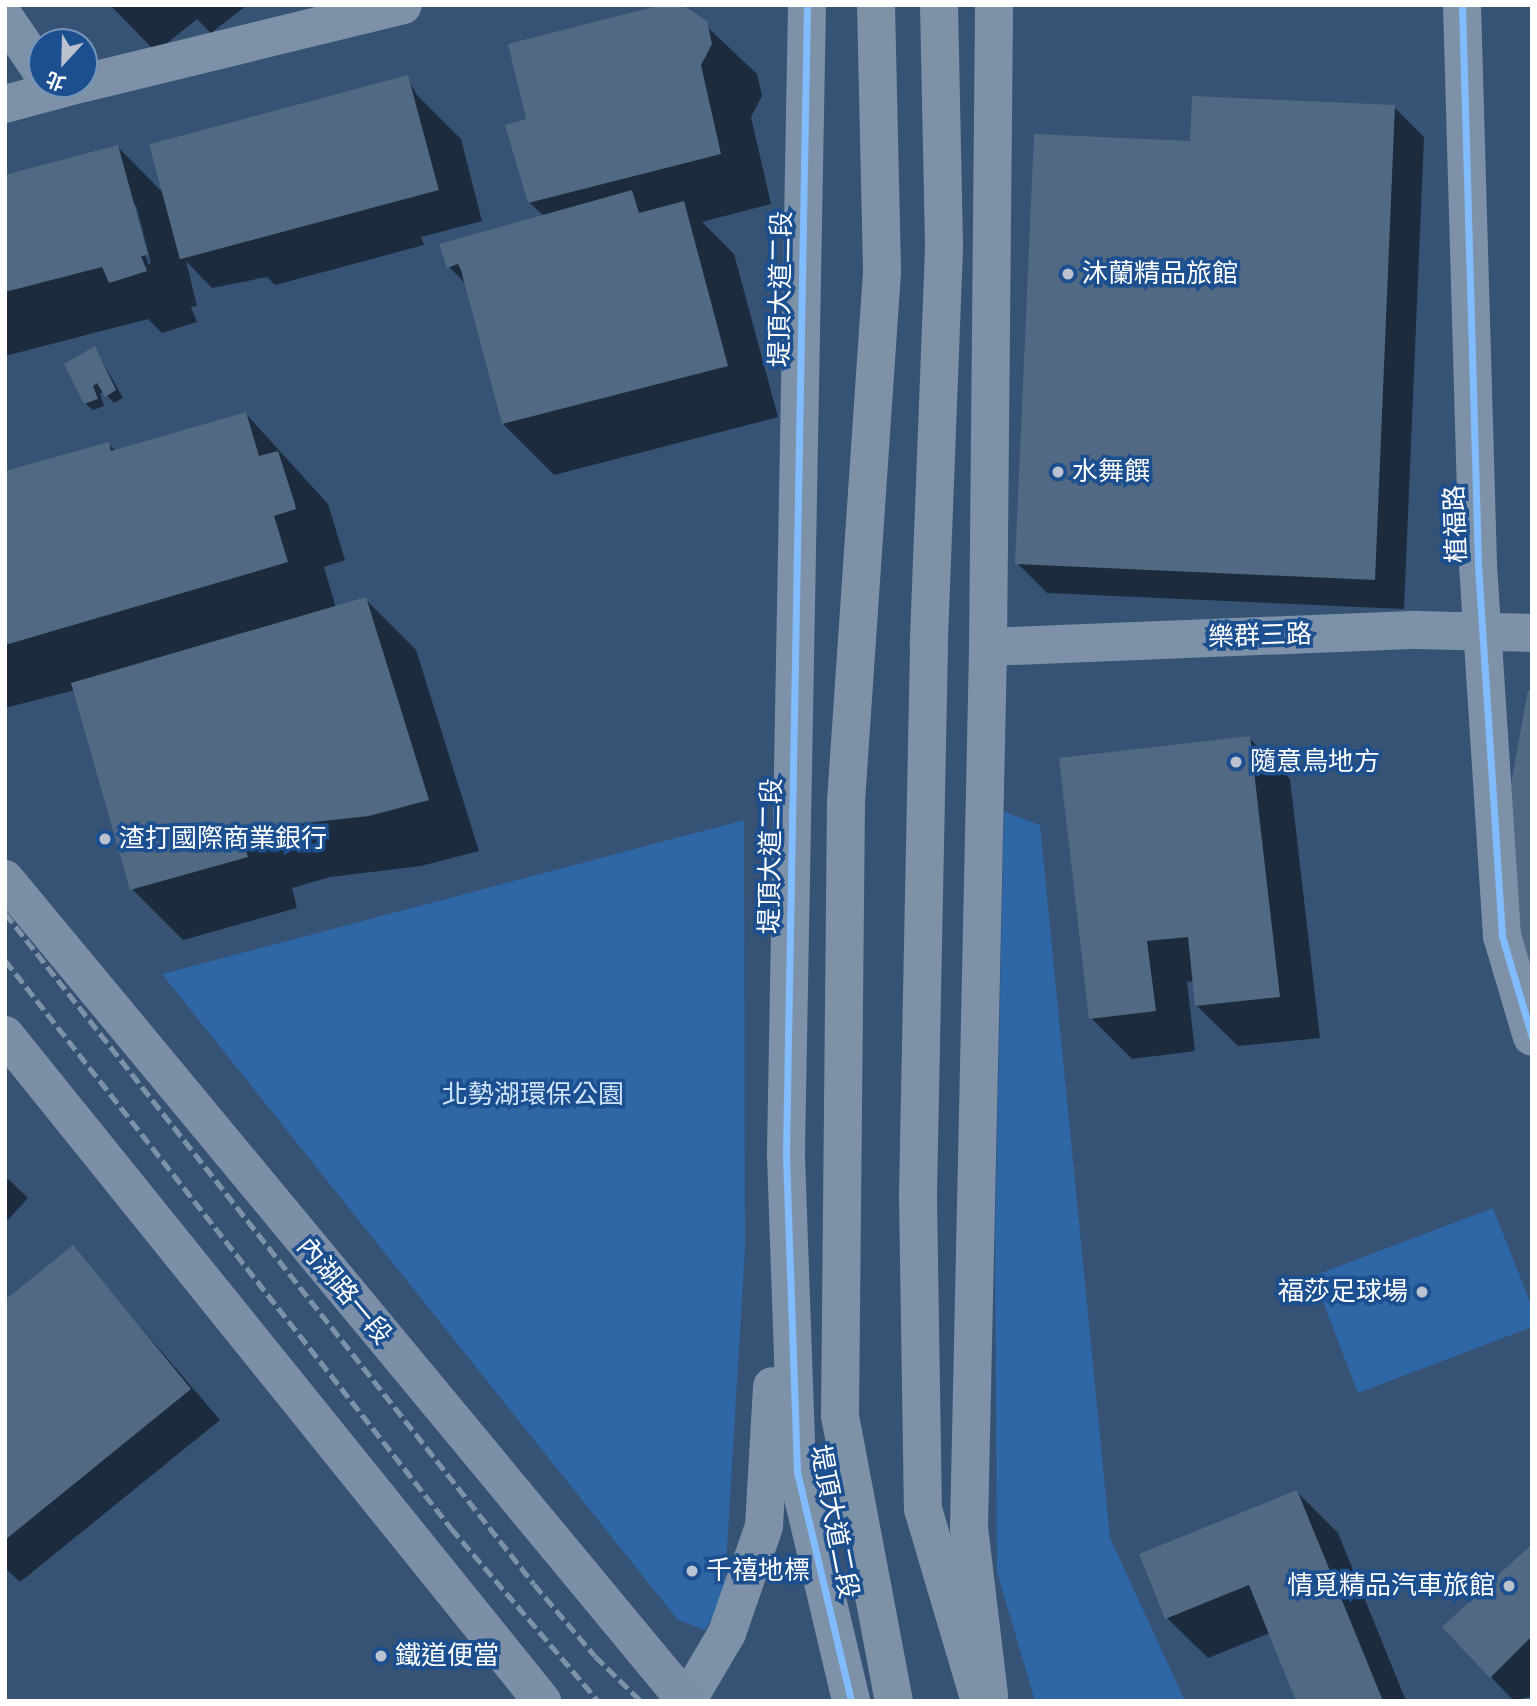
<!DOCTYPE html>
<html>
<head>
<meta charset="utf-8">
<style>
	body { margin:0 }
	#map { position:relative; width:1537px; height:1706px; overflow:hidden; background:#365274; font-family:Figtree,"Noto Sans TC",sans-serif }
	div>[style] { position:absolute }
	.green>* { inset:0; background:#2f66a5 }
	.shadow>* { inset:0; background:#0007 }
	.building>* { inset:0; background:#526984; transform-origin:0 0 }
	.minor>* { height:38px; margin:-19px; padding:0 19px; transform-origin:19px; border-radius:19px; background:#7d92a8 }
	.major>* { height:38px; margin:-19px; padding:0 19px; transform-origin:19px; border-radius:19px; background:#7d8ea7 }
	.highway>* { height:38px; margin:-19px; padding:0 19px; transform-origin:19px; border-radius:19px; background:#7e92a7 }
	.rail>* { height:5px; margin-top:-2.5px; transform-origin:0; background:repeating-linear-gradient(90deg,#7e92a7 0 12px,transparent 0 17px) }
	.cycleway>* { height:7px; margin:-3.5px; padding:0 3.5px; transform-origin:3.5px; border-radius:3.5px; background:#80bcff }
	.dots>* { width:19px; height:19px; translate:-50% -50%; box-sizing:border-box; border:4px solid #1b4f8f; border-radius:50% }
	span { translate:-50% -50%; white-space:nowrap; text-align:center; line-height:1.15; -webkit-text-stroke:7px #1b4f8f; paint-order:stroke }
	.poi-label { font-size:26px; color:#fff }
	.left { translate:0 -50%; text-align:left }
	.right { translate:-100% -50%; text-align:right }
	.street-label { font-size:26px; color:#fff }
	.park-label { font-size:26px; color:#cfe3fa }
	.frame { position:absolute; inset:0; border:7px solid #fff; pointer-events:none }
	.north { position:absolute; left:28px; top:28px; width:70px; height:70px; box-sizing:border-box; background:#1b4f8f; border:2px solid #7695bc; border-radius:50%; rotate:202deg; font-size:19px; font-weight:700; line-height:28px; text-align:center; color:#fff }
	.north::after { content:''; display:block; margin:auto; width:24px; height:32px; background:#b9c2ce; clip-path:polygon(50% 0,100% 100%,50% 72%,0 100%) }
</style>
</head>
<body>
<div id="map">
	<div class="green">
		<i style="clip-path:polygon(1004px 812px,1040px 825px,1110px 1538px,1185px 1701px,1035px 1701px,997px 1572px,995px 1237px)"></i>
		<i style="clip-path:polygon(744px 820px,745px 1249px,724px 1599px,705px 1630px,678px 1620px,162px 974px)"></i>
		<i style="clip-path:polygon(1493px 1208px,1532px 1307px,1532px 1327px,1358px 1393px,1313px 1276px)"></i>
	</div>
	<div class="shadow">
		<i style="clip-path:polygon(110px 5px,247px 5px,211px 33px,197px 19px,156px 52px)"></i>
		<i style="clip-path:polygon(668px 5px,684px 5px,757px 74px,762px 96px,751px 117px,771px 204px,702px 222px,734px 254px,778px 417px,554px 475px,503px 424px,466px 284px,449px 267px,544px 216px,529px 202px,528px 120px)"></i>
		<i style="clip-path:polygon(evenodd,407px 77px,417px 95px,461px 139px,482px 221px,421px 237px,424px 245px,275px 285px,267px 277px,212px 288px,186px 261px,197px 306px,191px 307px,197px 322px,162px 333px,148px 319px,5px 356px,5px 177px,118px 147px,165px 195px,407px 77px,132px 205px,136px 205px,151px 263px,148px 264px,132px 205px)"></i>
		<i style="clip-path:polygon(1394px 107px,1424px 137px,1404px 609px,1047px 593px,1017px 563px,1192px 143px)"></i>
		<i style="clip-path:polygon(95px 348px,123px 398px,114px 403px,103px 391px,100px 394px,104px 406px,93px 410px,85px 403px)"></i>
		<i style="clip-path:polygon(246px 414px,328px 504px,345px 560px,324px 567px,336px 608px,365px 599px,416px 650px,479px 851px,421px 866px,330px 877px,292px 888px,297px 908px,183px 940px,132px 889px,75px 690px,5px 708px,5px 473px,108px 444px,116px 451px)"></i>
		<i style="clip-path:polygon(1249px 738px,1290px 779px,1320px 1038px,1238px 1046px,1197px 1006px,1194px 981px,1187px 982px,1195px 1051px,1132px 1059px,1091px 1018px)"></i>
		<i style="clip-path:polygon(5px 1176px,28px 1198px,5px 1223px)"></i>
		<i style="clip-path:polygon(72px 1247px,220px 1420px,20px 1582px,5px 1568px,5px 1302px)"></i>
		<i style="clip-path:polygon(1297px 1492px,1338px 1533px,1406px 1701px,1298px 1701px,1270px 1633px,1208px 1658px,1167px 1618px)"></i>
		<i style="clip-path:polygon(1532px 1546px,1532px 1696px,1514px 1701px,1491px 1677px)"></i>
	</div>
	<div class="building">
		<i style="clip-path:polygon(661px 5px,683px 5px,707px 21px,712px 44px,701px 65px,721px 154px,528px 203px,505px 125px,526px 119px,508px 44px)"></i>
		<i style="left:408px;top:75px;width:119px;height:268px;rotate:75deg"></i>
		<i style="clip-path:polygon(1192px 96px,1395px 105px,1375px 580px,1015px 564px,1034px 134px,1190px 141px)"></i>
		<i style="clip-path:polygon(118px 145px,148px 255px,141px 256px,147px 271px,109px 283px,102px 267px,5px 292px,5px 175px)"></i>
		<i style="clip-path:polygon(632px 190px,639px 213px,684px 201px,728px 366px,502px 424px,461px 270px,458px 264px,447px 268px,439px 244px)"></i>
		<i style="clip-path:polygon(95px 346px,116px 390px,105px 397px,97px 383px,93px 386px,98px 399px,84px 404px,64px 364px)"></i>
		<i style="clip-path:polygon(246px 412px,259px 456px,278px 451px,294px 501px,296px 509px,274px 516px,288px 562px,5px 645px,5px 471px,109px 442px,111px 451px)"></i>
		<i style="clip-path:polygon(366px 597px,429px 800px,369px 816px,278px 826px,242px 837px,248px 857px,130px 890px,71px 683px)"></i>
		<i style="clip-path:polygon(1528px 690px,1532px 692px,1532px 991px,1511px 920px,1509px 795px)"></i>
		<i style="clip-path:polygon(1250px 736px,1280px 997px,1195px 1006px,1188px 937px,1147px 941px,1156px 1011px,1089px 1019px,1059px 758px)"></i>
		<i style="clip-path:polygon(73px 1245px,191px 1389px,5px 1540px,5px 1300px)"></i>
		<i style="clip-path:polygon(1297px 1490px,1383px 1701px,1296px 1701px,1249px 1585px,1165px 1619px,1139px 1554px)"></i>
		<i style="clip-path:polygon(1532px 1544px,1532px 1636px,1490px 1678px,1442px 1627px)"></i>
	</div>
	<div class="minor">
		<i style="left:807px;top:5px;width:1151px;rotate:91.05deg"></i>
		<i style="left:786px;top:1156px;width:316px;rotate:88deg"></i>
		<i style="left:797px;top:1472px;width:235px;rotate:76.7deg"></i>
		<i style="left:1462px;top:5px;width:560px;rotate:88.36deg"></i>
		<i style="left:1478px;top:565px;width:372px;rotate:86.3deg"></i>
		<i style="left:1502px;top:936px;width:105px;rotate:73.5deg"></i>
		<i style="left:5px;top:18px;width:65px;rotate:55.6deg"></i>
		<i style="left:84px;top:83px;width:328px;rotate:-13.7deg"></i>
		<i style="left:5px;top:104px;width:77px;rotate:-15.1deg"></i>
		<i style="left:988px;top:647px;width:429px;rotate:-2.3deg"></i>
		<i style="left:1417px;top:630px;width:115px;rotate:1.5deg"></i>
		<i style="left:989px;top:1695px;width:168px;rotate:-96.8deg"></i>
		<i style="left:969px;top:1528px;width:881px;rotate:-88.76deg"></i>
		<i style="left:988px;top:647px;width:642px;rotate:-89.46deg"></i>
		<i style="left:687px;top:1701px;width:79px;rotate:-59.5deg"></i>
		<i style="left:727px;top:1633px;width:113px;rotate:-70.9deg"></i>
		<i style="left:764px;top:1526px;width:140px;rotate:-86.7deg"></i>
	</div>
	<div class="major">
		<i style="left:5px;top:879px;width:1067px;rotate:50.36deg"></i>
		<i style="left:5px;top:1035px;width:856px;rotate:51.12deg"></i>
	</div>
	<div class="highway">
		<i style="left:876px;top:5px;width:267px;rotate:88.7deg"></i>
		<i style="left:882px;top:272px;width:530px;rotate:93.89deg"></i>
		<i style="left:846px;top:801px;width:615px;rotate:90.56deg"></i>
		<i style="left:840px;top:1416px;width:290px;rotate:79.3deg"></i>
		<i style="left:939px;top:5px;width:243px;rotate:88.8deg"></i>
		<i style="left:944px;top:248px;width:398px;rotate:92.2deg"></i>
		<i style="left:929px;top:646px;width:550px;rotate:91.15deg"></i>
		<i style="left:918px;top:1196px;width:313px;rotate:89.1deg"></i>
		<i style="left:923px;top:1509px;width:200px;rotate:73.5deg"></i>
	</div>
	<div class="rail">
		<i style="left:5px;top:913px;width:854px;rotate:51.75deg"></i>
		<i style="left:534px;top:1584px;width:94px;rotate:49.7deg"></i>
		<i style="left:595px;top:1656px;width:64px;rotate:44.4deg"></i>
		<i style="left:5px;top:960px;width:722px;rotate:51.86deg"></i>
		<i style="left:451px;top:1528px;width:227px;rotate:49.6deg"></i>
	</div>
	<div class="cycleway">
		<i style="left:807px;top:5px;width:1151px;rotate:91.05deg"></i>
		<i style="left:786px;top:1156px;width:316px;rotate:88deg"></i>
		<i style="left:797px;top:1472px;width:235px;rotate:76.7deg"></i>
		<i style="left:1462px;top:5px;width:560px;rotate:88.36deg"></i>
		<i style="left:1478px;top:565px;width:372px;rotate:86.3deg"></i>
		<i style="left:1502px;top:936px;width:105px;rotate:73.5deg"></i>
	</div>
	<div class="dots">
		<i style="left:1068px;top:274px;background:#b9c2ce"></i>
		<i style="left:1058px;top:472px;background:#b9c2ce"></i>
		<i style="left:1236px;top:762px;background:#b9c2ce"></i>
		<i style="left:105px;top:839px;background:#b9c2ce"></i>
		<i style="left:1422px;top:1292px;background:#b9c2ce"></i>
		<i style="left:692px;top:1571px;background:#b9c2ce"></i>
		<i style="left:1509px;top:1586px;background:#b9c2ce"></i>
		<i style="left:381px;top:1656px;background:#b9c2ce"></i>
	</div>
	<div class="poi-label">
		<span class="left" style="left:1082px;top:274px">沐蘭精品旅館</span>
		<span class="left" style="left:1072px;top:472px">水舞饌</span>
		<span class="left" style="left:1250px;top:762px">隨意鳥地方</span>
		<span class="left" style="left:119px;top:839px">渣打國際商業銀行</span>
		<span class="right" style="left:1408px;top:1292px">福莎足球場</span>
		<span class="left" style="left:706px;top:1571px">千禧地標</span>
		<span class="right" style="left:1495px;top:1586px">情覓精品汽車旅館</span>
		<span class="left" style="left:395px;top:1656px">鐵道便當</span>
	</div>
	<div class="street-label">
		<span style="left:781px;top:289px;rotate:-89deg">堤頂大道二段</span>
		<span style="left:1456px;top:524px;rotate:-92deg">植福路</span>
		<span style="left:1260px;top:636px;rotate:-2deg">樂群三路</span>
		<span style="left:771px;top:856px;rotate:-89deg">堤頂大道二段</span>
		<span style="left:344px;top:1291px;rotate:50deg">內湖路一段</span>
		<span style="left:834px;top:1522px;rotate:79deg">堤頂大道二段</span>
	</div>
	<div class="park-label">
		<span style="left:533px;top:1095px">北勢湖環保公園</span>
	</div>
	<div class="frame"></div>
	<div class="north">北</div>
</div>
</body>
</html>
